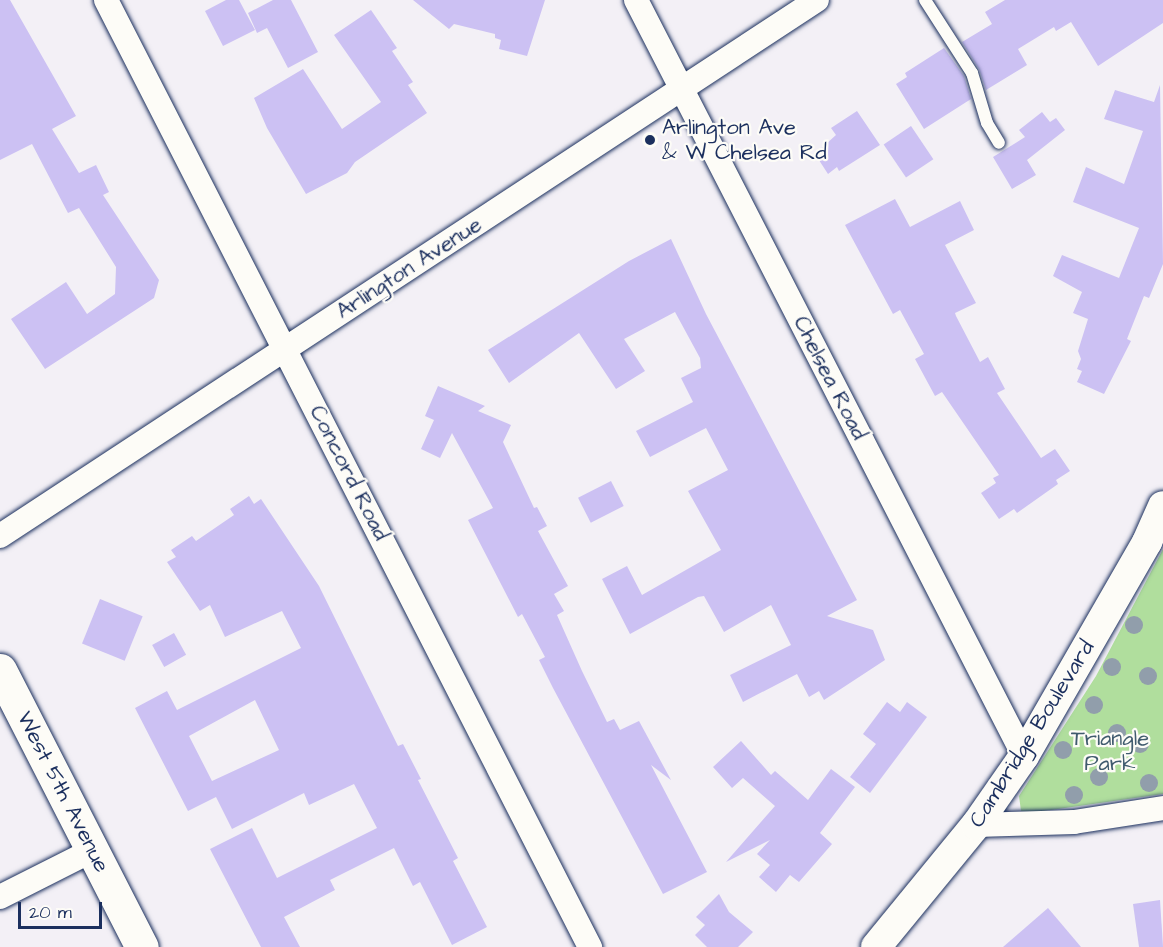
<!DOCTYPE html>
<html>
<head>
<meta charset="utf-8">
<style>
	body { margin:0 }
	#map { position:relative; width:1163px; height:947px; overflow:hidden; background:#f3f0f6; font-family:"Architects Daughter",sans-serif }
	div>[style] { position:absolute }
	.green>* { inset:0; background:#b0de9d }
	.building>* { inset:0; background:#ccc1f3; transform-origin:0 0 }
	.roads { filter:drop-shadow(0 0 2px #1b2f5e) drop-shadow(0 0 2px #1b2f5e) }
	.service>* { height:12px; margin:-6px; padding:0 6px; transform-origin:6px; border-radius:6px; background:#fdfcf7 }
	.minor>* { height:24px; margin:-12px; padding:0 12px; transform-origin:12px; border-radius:12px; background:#fdfcf7 }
	.tertiary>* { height:30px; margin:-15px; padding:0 15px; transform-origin:15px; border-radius:15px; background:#fdfcf7 }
	.secondary>* { height:33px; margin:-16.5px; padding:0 16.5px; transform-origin:16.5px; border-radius:16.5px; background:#fdfcf7 }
	.trees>* { width:18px; height:18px; margin:-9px; border-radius:50%; background:#919eab }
	.dots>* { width:16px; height:16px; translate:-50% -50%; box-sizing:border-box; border:3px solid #fdfcf7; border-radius:50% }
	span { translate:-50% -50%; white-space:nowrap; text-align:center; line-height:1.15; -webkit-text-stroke:4.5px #fdfcf7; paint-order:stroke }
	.poi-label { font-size:22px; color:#1b2f5e }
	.left { translate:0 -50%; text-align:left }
	.street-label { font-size:22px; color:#1b2f5e }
	.park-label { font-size:22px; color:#405b6e }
	.scale { position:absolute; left:18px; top:902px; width:84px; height:27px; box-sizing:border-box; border:3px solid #1b2f5e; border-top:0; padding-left:8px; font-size:18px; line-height:21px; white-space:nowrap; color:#1b2f5e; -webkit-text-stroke:4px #fdfcf7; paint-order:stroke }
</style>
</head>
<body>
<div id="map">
	<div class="green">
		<i style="clip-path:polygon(1163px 549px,1163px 794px,1030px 813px,1021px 811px,1019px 796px,1096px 676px)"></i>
	</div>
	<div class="building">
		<i style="clip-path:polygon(0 0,10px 0,76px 116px,52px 129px,79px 173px,96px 165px,109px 192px,103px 195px,159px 280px,154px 298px,45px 369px,11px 319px,66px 282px,87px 314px,115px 294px,116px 267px,79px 208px,68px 213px,32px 144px,0 160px)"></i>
		<i style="clip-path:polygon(226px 0,239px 0,255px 30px,223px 46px,205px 11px)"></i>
		<i style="clip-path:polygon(273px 0,291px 0,318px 52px,288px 68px,267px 28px,257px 33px,248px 13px)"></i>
		<i style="clip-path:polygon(413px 0,545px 0,527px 56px,499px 49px,501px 40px,495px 38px,495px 34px,454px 24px,449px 29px)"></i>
		<i style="clip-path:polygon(1005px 0,1163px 0,1163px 23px,1098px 66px,1071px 22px,1056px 31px,1054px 27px,1018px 49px,1027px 65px,986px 90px,979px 69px,962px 42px,992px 24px,985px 12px)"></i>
		<i style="clip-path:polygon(371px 10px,397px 48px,392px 51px,413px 82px,408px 85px,427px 113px,355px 162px,347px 173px,306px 194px,267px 128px,254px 98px,303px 69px,342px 129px,381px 102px,334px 35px)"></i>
		<i style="clip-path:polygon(944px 48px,964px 76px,971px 99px,924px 129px,896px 84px,907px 77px,905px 73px)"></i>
		<i style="clip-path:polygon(1160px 85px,1163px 264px,1149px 298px,1144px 296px,1127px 339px,1131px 341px,1104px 394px,1077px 382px,1082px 371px,1077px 369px,1081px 359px,1078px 351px,1088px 319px,1073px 313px,1082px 292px,1053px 276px,1062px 255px,1119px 278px,1139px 228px,1073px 202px,1086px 167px,1124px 184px,1143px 131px,1104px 119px,1115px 90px,1154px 102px)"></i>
		<i style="clip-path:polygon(857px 111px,880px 145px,839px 171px,837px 167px,828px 174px,815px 154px,836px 135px,831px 128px)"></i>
		<i style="clip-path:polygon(1042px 112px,1050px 122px,1056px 118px,1065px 130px,1027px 160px,1036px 175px,1012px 189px,993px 157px,1025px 137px,1019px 130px)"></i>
		<i style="left:911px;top:126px;width:40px;height:33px;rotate:56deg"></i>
		<i style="clip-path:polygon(895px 199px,910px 227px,960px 201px,974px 230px,945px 245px,976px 303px,955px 313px,956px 316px,980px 362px,988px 357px,1005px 389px,997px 393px,1041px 458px,1055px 449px,1070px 471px,1056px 480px,1058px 484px,1017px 513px,1014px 509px,999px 519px,981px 493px,996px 483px,993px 478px,999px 475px,942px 392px,935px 396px,915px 359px,924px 354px,900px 310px,893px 314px,845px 225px)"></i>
		<i style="clip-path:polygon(671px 239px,706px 314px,857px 600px,827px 616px,873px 630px,885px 660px,824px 700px,819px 691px,809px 697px,797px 674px,743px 702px,730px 675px,791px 645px,771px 605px,724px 632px,704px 596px,698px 597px,630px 634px,602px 579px,627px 566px,642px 595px,721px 550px,688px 491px,728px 470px,706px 428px,650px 457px,636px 431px,693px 402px,681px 378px,701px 368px,700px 358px,675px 312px,624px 339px,645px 371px,616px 389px,579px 333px,509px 383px,488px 350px,629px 261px)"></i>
		<i style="clip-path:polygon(438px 386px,485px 406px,478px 411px,511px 425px,503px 442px,534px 508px,537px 507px,547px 526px,538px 531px,568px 586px,554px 594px,564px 611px,557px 615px,582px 671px,607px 722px,614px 719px,620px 730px,639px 721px,671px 780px,651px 765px,707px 872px,663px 894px,553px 688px,539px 660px,545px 657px,522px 614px,518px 617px,468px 520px,493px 508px,452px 433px,440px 458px,421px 449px,434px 420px,425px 416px)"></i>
		<i style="left:611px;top:481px;width:28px;height:37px;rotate:63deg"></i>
		<i style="clip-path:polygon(evenodd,249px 496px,254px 504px,261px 499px,319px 586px,398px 746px,403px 744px,421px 779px,418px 780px,458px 858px,453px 861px,487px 927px,452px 945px,420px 882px,413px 886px,394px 848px,330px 880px,335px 890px,284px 917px,300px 947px,261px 947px,210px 849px,252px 828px,277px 878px,377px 828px,354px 784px,309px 805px,304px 793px,232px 829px,216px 797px,188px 811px,135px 708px,167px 691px,177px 710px,301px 648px,282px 611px,225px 637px,210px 605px,200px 611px,167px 562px,176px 557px,171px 550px,192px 536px,196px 541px,234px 515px,230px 509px,249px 496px,255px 700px,279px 750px,212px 781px,189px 736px,255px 700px)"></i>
		<i style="left:100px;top:599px;width:46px;height:48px;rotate:22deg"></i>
		<i style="left:174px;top:633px;width:25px;height:25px;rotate:61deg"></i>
		<i style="clip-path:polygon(887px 702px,900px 712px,907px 702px,927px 717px,870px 793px,850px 777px,876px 744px,863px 734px)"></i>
		<i style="clip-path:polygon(741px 741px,771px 775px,775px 771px,808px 800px,831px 769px,855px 787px,820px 833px,832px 844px,799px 882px,790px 875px,776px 892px,759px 877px,770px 865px,757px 854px,770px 840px,726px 862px,775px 806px,743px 778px,732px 788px,713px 767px)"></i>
		<i style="clip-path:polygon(719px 894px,729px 912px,753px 932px,738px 947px,707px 947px,695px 935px,705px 925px,696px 917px)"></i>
		<i style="clip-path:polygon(1160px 900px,1163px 947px,1139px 947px,1133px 904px)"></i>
		<i style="clip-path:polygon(1048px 908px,1081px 947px,1003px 947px)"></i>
	</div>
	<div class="roads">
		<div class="service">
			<i style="left:925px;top:0;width:87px;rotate:57.2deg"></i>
			<i style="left:972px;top:73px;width:52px;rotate:73.3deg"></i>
			<i style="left:987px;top:123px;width:23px;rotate:59deg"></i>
		</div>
		<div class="minor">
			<i style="left:106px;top:0;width:1064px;rotate:62.93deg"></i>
			<i style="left:636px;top:0;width:850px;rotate:62.83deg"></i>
			<i style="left:0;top:536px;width:977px;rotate:-33.27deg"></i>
			<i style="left:976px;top:825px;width:98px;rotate:-1.8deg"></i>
			<i style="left:1074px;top:822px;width:90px;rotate:-8.9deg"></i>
			<i style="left:0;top:897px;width:104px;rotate:-26.8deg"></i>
		</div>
		<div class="tertiary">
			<i style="left:876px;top:947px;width:158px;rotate:-50.7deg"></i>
			<i style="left:976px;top:825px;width:84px;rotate:-55.2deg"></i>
			<i style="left:1024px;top:756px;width:247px;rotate:-60.1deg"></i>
			<i style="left:1147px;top:542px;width:39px;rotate:-66deg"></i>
		</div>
		<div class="secondary">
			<i style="left:0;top:670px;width:311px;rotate:62.9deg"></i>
		</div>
	</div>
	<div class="trees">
		<i style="left:1134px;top:625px"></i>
		<i style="left:1112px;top:667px"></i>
		<i style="left:1148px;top:676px"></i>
		<i style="left:1094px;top:705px"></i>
		<i style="left:1117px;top:733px"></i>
		<i style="left:1140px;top:744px"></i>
		<i style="left:1063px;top:750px"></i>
		<i style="left:1099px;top:777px"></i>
		<i style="left:1149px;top:783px"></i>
		<i style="left:1074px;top:795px"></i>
	</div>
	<div class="dots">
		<i style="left:650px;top:140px;background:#1b2f5e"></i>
	</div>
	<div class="poi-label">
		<span class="left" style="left:662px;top:140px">Arlington Ave<br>&amp; W Chelsea Rd</span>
	</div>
	<div class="street-label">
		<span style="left:409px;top:268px;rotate:-33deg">Arlington Avenue</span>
		<span style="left:830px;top:378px;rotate:63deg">Chelsea Road</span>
		<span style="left:349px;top:473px;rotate:63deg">Concord Road</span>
		<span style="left:1032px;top:734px;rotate:-58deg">Cambridge Boulevard</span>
		<span style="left:63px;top:792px;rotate:63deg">West 5th Avenue</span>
	</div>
	<div class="park-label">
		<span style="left:1110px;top:751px">Triangle<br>Park</span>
	</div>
	<div class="scale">20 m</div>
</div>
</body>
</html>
